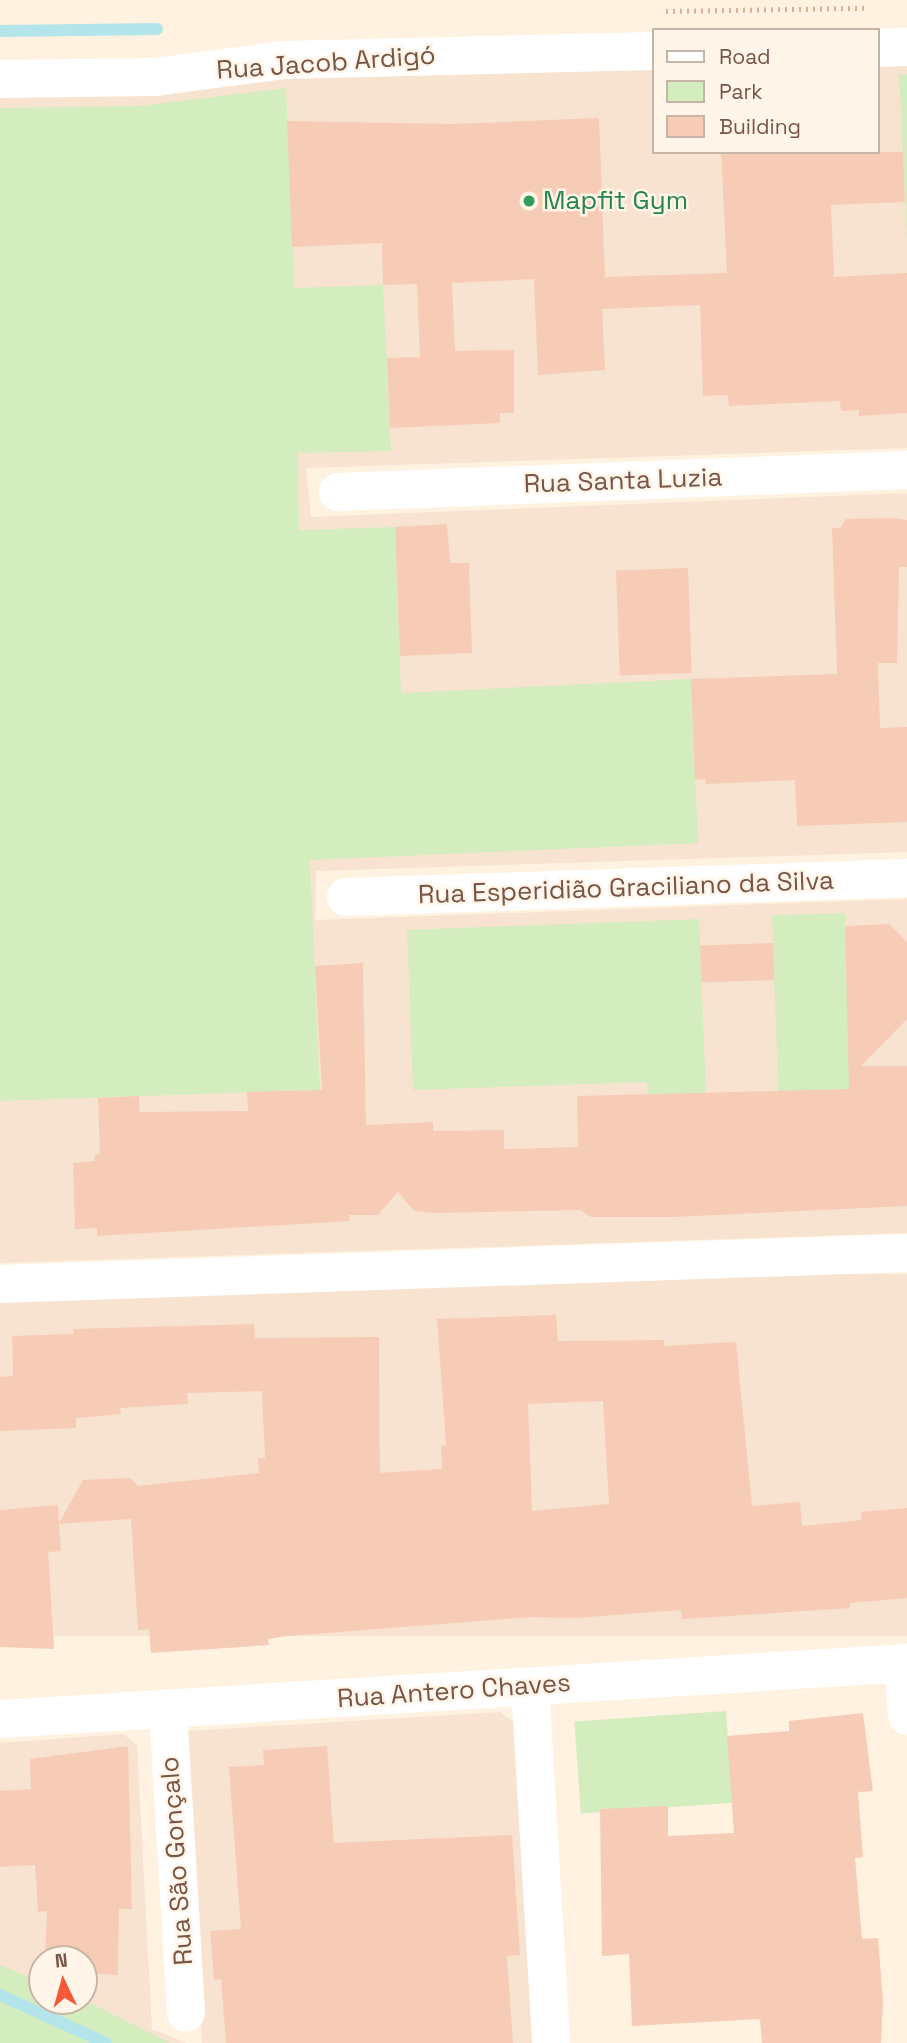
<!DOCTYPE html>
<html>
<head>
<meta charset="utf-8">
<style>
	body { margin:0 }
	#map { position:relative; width:907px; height:2043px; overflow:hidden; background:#fff2e1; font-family:"Space Grotesk",sans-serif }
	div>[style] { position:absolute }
	.residential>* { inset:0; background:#f7e3cf; transform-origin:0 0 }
	.green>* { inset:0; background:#d4edbe; transform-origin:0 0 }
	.stream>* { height:12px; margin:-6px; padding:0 6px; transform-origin:6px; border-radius:6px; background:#b3e5ea }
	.building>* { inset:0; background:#f7ccb6; transform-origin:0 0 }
	.path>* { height:4.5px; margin-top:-2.25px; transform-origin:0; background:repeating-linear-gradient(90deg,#dcaf99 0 2px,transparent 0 7px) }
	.minor>* { height:38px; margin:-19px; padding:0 19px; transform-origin:19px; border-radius:19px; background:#fff }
	.secondary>* { height:38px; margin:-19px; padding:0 19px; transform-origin:19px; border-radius:19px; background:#fff }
	.dots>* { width:19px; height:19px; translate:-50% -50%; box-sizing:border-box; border:4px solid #fff5e9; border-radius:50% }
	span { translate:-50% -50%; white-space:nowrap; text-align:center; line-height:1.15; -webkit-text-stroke:5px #fff5e9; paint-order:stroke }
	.street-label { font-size:26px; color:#785545 }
	.leisure-label { font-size:26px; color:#27864d }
	.left { translate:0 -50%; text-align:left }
	.legend { position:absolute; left:652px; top:28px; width:228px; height:126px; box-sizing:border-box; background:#fff5e9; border:2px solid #c9b5a7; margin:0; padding:9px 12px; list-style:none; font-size:21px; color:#785545 }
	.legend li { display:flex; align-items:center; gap:14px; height:35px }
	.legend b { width:35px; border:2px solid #c9b5a7 }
	.north { position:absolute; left:28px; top:1945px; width:70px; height:70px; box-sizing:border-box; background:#fff5e9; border:2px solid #c9b5a7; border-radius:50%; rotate:355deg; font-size:19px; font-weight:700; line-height:28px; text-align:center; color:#785545 }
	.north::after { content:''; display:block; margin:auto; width:24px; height:32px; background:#f55939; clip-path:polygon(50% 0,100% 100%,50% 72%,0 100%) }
</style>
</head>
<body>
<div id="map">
	<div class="residential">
		<i style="clip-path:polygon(877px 62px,907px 62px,907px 448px,306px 468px,311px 517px,907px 493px,907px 852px,316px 871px,315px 920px,907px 899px,907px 1233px,0 1263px,0 96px,287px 75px,653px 67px,653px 152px,877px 152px)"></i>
		<i style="left:907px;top:1274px;width:362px;height:907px;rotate:90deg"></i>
		<i style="clip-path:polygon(500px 1712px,514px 1722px,534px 2043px,202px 2043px,187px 1731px)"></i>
		<i style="clip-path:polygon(evenodd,123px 1734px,137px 1745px,152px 2029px,187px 2043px,0 2043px,0 1743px,123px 1734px,42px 1959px,84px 1959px,84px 2001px,42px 2001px,42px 1959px)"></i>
	</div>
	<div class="green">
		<i style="clip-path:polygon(899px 74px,907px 74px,907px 239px,900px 93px)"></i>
		<i style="clip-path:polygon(286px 88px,294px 288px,383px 285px,391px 451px,298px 453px,299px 530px,395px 527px,401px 693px,691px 679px,698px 843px,310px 860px,320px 1094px,309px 1090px,0 1101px,0 108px,138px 106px)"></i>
		<i style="left:845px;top:913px;width:177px;height:73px;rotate:88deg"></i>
		<i style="clip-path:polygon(699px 919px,706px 1094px,648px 1095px,647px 1082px,413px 1090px,407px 930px)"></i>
		<i style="left:726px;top:1711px;width:92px;height:152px;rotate:86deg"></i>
		<i style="clip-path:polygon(0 1965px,42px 1982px,42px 2001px,84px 2000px,170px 2043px,0 2043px)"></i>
	</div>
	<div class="stream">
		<i style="left:0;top:31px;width:157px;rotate:-0.7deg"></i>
		<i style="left:0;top:1995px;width:116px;rotate:24.4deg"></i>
	</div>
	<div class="building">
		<i style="clip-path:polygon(599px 118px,605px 277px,727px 273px,721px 152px,903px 152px,905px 202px,831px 205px,834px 277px,907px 273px,907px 413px,859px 416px,859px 410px,841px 411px,840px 401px,729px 406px,728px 395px,703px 396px,700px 305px,602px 309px,605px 370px,538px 375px,534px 279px,452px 283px,455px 351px,514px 350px,514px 413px,500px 413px,500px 423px,390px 428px,387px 358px,420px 357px,417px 284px,383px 285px,382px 243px,292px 247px,287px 121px,452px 124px)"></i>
		<i style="clip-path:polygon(892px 518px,907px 520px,907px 567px,899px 567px,897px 663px,878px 663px,880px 728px,907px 727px,907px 822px,797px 826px,795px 780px,705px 784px,706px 779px,695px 780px,691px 679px,837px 674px,832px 528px,840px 528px,846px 519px)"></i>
		<i style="clip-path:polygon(447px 524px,450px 563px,469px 563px,472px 653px,400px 656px,395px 527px)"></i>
		<i style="left:688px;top:568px;width:105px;height:72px;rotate:88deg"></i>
		<i style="clip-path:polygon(889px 924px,907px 942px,907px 1019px,861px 1066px,907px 1066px,907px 1206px,673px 1217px,591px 1217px,581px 1210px,434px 1213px,414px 1211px,398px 1192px,378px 1215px,349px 1215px,350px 1221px,97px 1236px,97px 1228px,75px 1229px,73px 1163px,95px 1161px,95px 1155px,100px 1154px,98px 1098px,139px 1096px,140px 1112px,248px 1111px,247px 1092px,322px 1090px,315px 966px,363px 963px,366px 1125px,433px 1122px,433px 1131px,504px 1130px,504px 1149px,578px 1147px,577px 1096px,849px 1089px,845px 926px)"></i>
		<i style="left:773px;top:943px;width:37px;height:73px;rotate:88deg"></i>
		<i style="clip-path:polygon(evenodd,556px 1315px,558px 1341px,664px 1340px,664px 1346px,736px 1342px,752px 1506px,800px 1502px,802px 1526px,862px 1520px,861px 1512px,907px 1508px,907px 1598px,850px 1603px,850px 1608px,682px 1619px,681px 1610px,576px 1618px,531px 1617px,287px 1636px,268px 1639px,269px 1645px,151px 1653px,149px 1629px,138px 1630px,131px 1519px,59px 1524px,61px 1551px,48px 1552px,54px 1649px,0 1647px,0 1510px,58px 1505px,59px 1523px,83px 1480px,130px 1478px,138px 1486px,259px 1473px,258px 1458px,265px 1458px,262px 1391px,187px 1393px,188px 1404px,120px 1408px,121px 1414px,76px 1418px,76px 1428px,0 1431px,0 1377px,13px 1376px,12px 1336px,74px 1334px,73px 1329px,254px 1324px,255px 1338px,379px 1337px,380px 1473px,442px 1469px,441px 1446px,446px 1445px,437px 1319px,556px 1315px,603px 1401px,609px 1504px,532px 1511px,528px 1404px,603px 1401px)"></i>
		<i style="clip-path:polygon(863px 1713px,873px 1791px,858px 1792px,863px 1857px,855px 1858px,862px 1939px,878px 1938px,883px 2001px,881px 2043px,762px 2043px,760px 2019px,632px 2026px,629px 1954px,602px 1956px,600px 1809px,668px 1806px,668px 1836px,734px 1833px,727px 1736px,789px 1731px,789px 1721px)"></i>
		<i style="clip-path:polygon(128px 1746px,132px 1909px,119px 1909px,118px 1975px,84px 1973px,84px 1959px,45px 1959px,47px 1911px,38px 1912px,35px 1865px,0 1867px,0 1791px,31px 1789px,30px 1759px)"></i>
		<i style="clip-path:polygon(327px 1746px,334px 1843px,512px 1835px,520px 1955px,507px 1956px,513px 2043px,226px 2043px,221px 1979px,214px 1980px,210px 1931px,241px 1929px,229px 1767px,264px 1765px,263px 1750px)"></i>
	</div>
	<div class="path">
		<i style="left:666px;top:11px;width:201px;rotate:-0.9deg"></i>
	</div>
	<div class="minor">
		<i style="left:338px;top:492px;width:569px;rotate:-2.21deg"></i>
		<i style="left:346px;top:897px;width:561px;rotate:-1.94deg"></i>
		<i style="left:0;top:1284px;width:908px;rotate:-1.96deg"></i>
		<i style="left:903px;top:1663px;width:53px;rotate:85.7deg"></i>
		<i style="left:530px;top:1687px;width:357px;rotate:86.6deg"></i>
		<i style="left:168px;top:1709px;width:304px;rotate:86.6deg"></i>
		<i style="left:0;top:1719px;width:909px;rotate:-3.53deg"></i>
	</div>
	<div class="secondary">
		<i style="left:877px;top:48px;width:30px;rotate:-2deg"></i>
		<i style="left:0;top:79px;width:155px;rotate:-0.7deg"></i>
		<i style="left:155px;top:77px;width:130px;rotate:-7.5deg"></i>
		<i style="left:284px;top:60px;width:369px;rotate:-1.4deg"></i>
	</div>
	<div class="dots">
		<i style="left:529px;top:201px;background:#2e9e5b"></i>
	</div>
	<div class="street-label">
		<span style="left:326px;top:63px;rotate:-4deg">Rua Jacob Ardigó</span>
		<span style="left:623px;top:481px;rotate:-2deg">Rua Santa Luzia</span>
		<span style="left:626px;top:888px;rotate:-2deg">Rua Esperidião Graciliano da Silva</span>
		<span style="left:454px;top:1691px;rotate:-4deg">Rua Antero Chaves</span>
		<span style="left:177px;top:1861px;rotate:-94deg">Rua São Gonçalo</span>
	</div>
	<div class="leisure-label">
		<span class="left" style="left:543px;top:201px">Mapfit Gym</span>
	</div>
	<ul class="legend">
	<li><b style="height:9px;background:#fff"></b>Road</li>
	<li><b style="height:19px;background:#d4edbe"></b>Park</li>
	<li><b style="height:19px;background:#f7ccb6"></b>Building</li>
	</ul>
	<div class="north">N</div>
</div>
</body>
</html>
